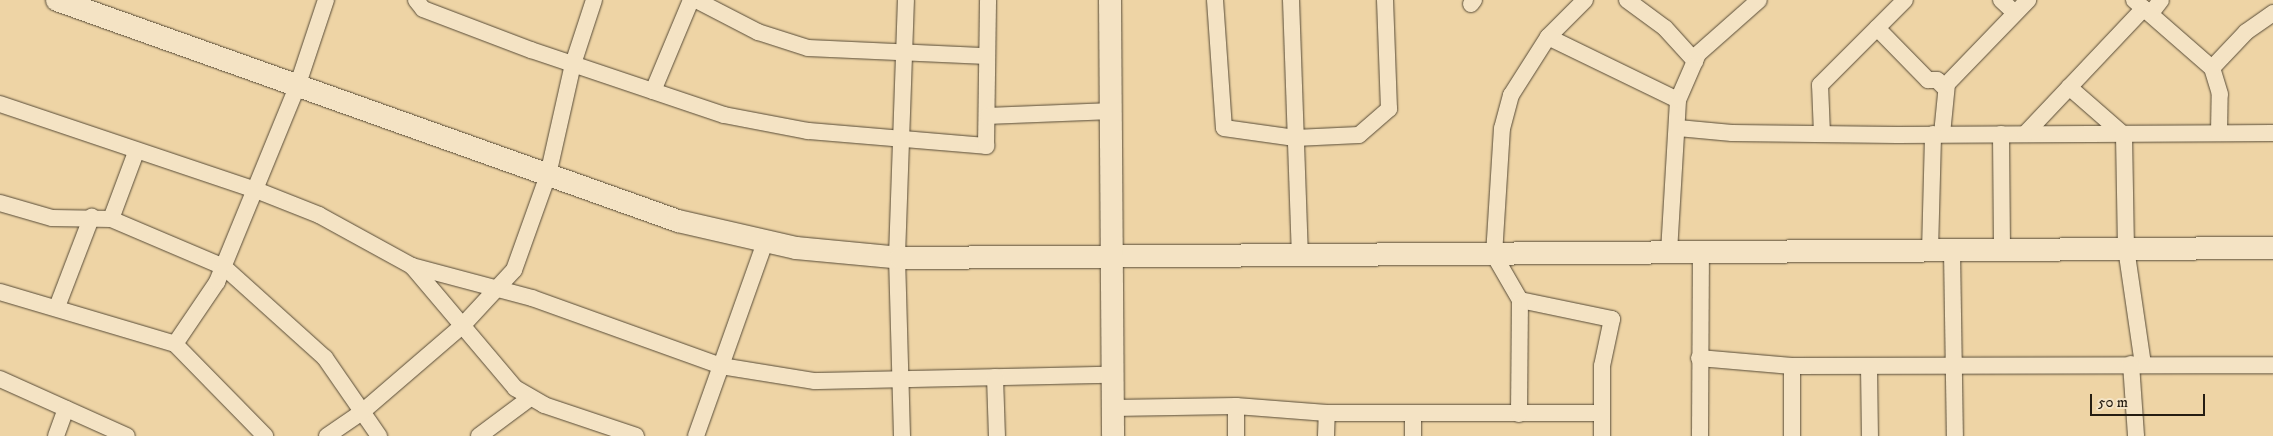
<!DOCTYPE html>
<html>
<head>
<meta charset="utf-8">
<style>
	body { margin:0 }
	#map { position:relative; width:2273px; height:436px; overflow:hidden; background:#eed4a5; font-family:"IM FELL DW Pica",serif }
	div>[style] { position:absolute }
	.roads { filter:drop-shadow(0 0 1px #574b37) drop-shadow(0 0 1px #574b37) }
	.street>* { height:16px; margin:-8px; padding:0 8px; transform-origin:8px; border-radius:8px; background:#f4e3c4 }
	.secondary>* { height:22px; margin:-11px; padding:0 11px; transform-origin:11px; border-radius:11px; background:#f4e3c4 }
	span { translate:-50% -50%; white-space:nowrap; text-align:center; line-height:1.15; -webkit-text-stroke:4px #f4e3c4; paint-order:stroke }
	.scale { position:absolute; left:2090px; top:394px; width:115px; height:22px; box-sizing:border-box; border:2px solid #251d12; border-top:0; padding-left:6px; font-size:15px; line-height:18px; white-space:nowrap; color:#251d12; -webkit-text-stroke:4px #f4e3c4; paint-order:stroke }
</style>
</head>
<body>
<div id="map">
	<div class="roads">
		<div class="street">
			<i style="left:416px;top:0;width:11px;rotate:52deg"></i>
			<i style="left:423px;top:9px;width:116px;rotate:20.8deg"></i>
			<i style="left:531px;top:50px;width:204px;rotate:18.6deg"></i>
			<i style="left:724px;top:115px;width:86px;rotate:10.8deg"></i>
			<i style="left:808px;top:131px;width:179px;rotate:4.8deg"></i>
			<i style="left:986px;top:146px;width:146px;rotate:-89.2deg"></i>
			<i style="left:696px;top:0;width:70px;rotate:27.3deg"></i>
			<i style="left:758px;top:32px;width:52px;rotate:17.7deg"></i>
			<i style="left:808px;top:48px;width:179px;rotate:2.6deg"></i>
			<i style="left:1215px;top:0;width:128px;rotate:86deg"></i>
			<i style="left:1224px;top:128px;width:72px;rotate:8deg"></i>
			<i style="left:1295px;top:138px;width:64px;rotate:-2.7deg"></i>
			<i style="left:1359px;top:135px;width:40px;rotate:-41deg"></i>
			<i style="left:1389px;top:109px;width:109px;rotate:-92.1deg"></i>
			<i style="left:1291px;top:0;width:255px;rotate:88deg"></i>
			<i style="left:1585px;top:0;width:52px;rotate:135deg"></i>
			<i style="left:1548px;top:37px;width:69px;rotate:122.5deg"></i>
			<i style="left:1511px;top:95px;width:34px;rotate:105deg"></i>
			<i style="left:1502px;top:128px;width:127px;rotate:93.6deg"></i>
			<i style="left:1494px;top:255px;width:52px;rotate:60deg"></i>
			<i style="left:1520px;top:300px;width:94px;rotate:11.7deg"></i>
			<i style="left:1612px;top:319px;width:48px;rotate:102deg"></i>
			<i style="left:1602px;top:366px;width:70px;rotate:90deg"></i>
			<i style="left:1627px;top:0;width:47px;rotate:36.4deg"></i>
			<i style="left:1665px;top:28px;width:45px;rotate:47.7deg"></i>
			<i style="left:2001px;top:0;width:19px;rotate:43deg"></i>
			<i style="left:2134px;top:0;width:103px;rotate:41.1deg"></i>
			<i style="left:1471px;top:4px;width:5px;rotate:-53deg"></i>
			<i style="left:2151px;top:13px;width:16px;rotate:-52deg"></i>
			<i style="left:1877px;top:28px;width:73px;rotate:45.6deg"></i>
			<i style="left:1928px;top:80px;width:9px"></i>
			<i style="left:1937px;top:80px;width:11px;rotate:45deg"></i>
			<i style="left:1548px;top:37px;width:144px;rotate:25.9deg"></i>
			<i style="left:2069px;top:87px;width:73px;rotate:41.1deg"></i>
			<i style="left:2124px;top:135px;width:113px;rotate:89deg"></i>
			<i style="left:2126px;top:248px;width:117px;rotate:81.7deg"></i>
			<i style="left:653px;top:91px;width:99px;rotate:-67.3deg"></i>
			<i style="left:0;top:104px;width:270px;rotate:18.6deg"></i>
			<i style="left:256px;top:190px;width:68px;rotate:21.6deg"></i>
			<i style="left:319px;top:215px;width:106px;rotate:28.7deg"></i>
			<i style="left:412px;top:266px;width:124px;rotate:14.9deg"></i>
			<i style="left:532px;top:298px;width:201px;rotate:19.8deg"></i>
			<i style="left:721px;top:366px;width:95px;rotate:9.1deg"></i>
			<i style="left:815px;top:381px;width:297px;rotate:-1.2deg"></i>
			<i style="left:988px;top:116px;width:123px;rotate:-2.3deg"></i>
			<i style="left:1678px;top:128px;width:54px;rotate:5.3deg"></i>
			<i style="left:1732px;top:133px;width:165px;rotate:0.7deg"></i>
			<i style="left:1897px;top:135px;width:376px;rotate:-0.3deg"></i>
			<i style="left:2219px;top:133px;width:39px;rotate:-89deg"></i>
			<i style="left:2220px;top:94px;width:27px;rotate:-107deg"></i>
			<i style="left:2212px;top:68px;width:50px;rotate:-46.6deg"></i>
			<i style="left:2246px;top:32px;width:33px;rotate:-35deg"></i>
			<i style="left:1822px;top:134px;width:49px;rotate:-92.3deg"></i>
			<i style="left:1820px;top:85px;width:120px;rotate:-45deg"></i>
			<i style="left:1942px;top:134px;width:50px;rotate:-84.3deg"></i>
			<i style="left:1947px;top:84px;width:117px;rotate:-46deg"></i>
			<i style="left:2001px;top:134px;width:117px;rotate:89.5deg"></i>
			<i style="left:2025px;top:134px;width:173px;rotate:-46.6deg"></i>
			<i style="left:0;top:203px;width:54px;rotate:16.1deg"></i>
			<i style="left:52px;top:218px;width:59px;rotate:1deg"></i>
			<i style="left:111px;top:219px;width:123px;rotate:23deg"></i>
			<i style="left:224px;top:267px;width:136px;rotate:42deg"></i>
			<i style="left:325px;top:358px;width:95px;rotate:55.3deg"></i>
			<i style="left:111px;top:219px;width:72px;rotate:-69.5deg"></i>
			<i style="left:1930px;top:251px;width:117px;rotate:-88.5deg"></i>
			<i style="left:1952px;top:251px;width:185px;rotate:89.1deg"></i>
			<i style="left:1669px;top:252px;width:152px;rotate:-86.6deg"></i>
			<i style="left:1678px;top:100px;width:50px;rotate:-66.5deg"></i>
			<i style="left:1698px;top:54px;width:81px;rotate:-41.5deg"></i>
			<i style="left:412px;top:266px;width:160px;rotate:49.8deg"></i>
			<i style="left:515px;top:388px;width:34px;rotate:30deg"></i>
			<i style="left:544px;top:405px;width:97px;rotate:18.6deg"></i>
			<i style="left:0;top:292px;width:183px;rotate:16.5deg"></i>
			<i style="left:175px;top:344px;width:129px;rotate:45.6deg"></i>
			<i style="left:57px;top:307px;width:97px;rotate:-69deg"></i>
			<i style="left:175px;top:344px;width:75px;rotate:-55.9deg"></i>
			<i style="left:217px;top:282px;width:211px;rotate:-67.7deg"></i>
			<i style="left:297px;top:87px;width:92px;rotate:-71.6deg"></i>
			<i style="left:1699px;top:358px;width:93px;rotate:4.9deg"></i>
			<i style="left:1792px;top:366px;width:481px;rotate:-0.1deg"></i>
			<i style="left:2131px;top:364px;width:72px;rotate:86deg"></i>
			<i style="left:1869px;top:367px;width:69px;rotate:89.2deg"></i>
			<i style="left:995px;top:377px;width:59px;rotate:88.1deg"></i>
			<i style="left:0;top:379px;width:139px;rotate:24.2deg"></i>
			<i style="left:1236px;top:406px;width:30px;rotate:90deg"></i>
			<i style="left:1113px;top:408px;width:123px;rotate:-0.9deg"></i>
			<i style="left:1236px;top:406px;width:91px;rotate:4.4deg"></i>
			<i style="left:1327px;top:413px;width:275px"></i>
			<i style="left:1413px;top:413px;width:23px;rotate:90deg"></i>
			<i style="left:1519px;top:414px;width:114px;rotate:-89.5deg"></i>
			<i style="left:56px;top:436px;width:29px;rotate:-70deg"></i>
			<i style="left:327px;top:436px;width:42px;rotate:-34.4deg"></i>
			<i style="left:362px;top:412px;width:133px;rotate:-40.7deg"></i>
			<i style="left:463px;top:325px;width:75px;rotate:-47.2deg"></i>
			<i style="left:514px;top:270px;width:101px;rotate:-70.3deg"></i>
			<i style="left:548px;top:175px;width:114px;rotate:-77.3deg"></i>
			<i style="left:573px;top:64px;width:67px;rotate:-71.8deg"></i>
			<i style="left:479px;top:436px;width:64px;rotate:-36.7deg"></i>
			<i style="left:696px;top:436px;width:206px;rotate:-70.4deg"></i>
			<i style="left:902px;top:436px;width:180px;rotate:-91.6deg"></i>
			<i style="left:897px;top:256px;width:256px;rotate:-88deg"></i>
			<i style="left:1326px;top:436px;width:23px;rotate:-88deg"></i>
			<i style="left:1700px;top:436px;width:184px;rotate:-89.7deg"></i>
			<i style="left:1792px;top:436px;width:70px;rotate:-90deg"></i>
		</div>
		<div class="secondary">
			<i style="left:57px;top:0;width:659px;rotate:19.59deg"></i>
			<i style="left:678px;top:221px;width:121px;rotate:12.9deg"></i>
			<i style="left:796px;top:248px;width:105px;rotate:5.4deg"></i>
			<i style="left:901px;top:258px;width:1372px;rotate:-0.42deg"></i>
			<i style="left:1110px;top:0;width:436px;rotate:89.6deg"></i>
		</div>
	</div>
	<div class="scale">50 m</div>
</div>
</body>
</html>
